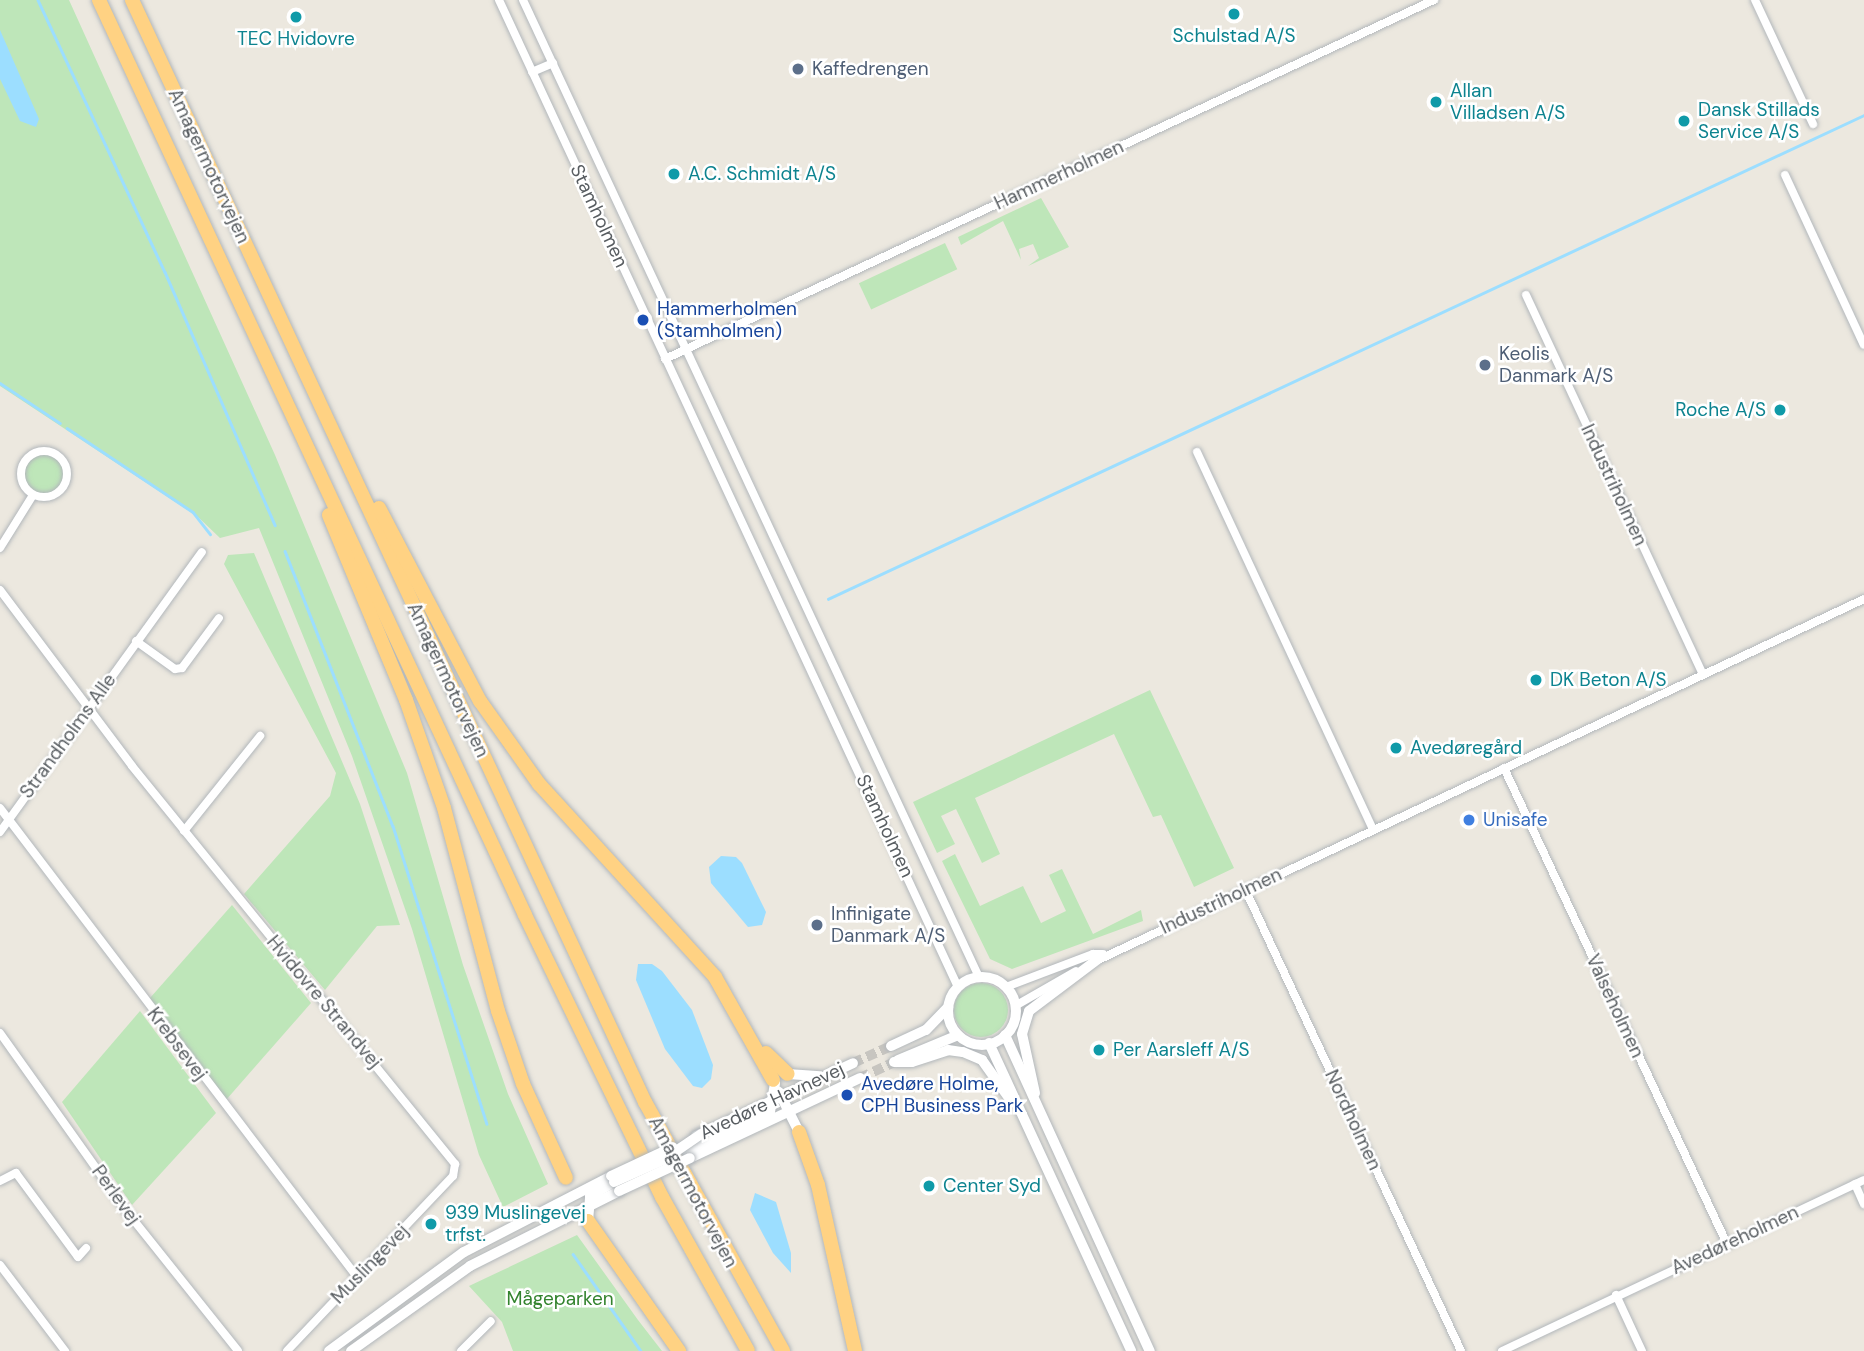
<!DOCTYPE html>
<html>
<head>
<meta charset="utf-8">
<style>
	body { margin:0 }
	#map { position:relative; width:1864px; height:1351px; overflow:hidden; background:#ece8df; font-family:"DM Sans",sans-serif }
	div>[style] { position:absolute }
	.green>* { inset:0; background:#bee6b9; transform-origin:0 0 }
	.round { border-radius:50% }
	.water>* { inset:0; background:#9cdeff }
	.stream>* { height:2.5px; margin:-1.25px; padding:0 1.25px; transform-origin:1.25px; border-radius:1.25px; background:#9cdeff }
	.tertiary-tunnel>* { height:10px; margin-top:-5px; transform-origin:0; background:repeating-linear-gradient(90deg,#c7c5c0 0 10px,transparent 0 15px) }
	.roads { filter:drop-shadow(0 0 2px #b2b7bb) drop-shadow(0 0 2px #b2b7bb) }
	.minor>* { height:8px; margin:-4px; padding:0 4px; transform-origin:4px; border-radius:4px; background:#fff }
	.minor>.ring { margin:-4px; padding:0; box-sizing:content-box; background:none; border:8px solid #fff; border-radius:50% }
	.tertiary>* { height:10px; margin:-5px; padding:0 5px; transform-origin:5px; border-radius:5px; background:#fff }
	.tertiary>.ring { margin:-5px; padding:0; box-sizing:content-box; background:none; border:10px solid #fff; border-radius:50% }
	.motorway>* { height:14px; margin:-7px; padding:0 7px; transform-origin:7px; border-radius:7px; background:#ffd283 }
	.bridges { filter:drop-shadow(0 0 2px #b2b7bb) drop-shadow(0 0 2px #b2b7bb) }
	.tertiary-bridge>* { height:10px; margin:-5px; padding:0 5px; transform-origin:5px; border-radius:5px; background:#fff }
	.dots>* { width:19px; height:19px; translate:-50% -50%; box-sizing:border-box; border:4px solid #fff; border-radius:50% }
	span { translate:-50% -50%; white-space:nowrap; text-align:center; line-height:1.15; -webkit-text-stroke:5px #fff; paint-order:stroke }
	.culture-label { font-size:19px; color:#0d838f }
	.left { translate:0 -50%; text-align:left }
	.right { translate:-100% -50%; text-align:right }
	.service-label { font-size:19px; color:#4e5e75 }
	.street-label { font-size:19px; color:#585d61 }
	.transit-label { font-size:19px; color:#164399 }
	.shop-label { font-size:19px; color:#366cbe }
	.park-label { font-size:19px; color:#33832e }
</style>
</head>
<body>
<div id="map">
	<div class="green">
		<i style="clip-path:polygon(0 0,69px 0,275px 455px,407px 773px,463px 965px,508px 1094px,548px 1184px,503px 1207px,479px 1155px,412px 929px,352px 756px,259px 528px,220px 538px,198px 517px,0 386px)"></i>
		<i style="clip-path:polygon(1041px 198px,1069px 247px,1028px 266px,1039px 258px,1033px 244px,1019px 249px,1021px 260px,1003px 221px,961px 245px,958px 237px)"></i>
		<i style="left:945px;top:243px;width:29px;height:95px;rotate:65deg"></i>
		<i class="round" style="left:24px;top:454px;width:40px;height:40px"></i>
		<i style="clip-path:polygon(254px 553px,360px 804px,400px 925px,377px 926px,325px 990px,244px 894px,330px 796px,336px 773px,224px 564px,228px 555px)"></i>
		<i style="clip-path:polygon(1150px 690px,1234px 868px,1194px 887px,1161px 815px,1153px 817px,1114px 734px,975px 798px,1000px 854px,982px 863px,956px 809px,941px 816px,955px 844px,937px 853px,913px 802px)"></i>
		<i style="clip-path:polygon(955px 854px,980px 906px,1023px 886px,1041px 923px,1066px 911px,1049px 875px,1062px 869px,1093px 934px,1141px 910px,1143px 921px,1012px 969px,990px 959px,942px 861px)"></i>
		<i style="clip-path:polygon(232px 905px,311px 1003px,226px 1100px,150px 998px)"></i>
		<i class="round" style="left:954px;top:983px;width:54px;height:54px"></i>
		<i style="clip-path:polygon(140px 1011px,216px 1113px,132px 1205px,62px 1102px)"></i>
		<i style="clip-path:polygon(577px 1235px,638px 1320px,662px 1351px,513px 1351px,502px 1322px,469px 1286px)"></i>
	</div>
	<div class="water">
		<i style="clip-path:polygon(0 30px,39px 119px,36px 127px,20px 121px,0 79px)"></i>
		<i style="clip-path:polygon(721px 856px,736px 857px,742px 863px,766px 912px,762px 925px,748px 927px,711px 883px,709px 867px)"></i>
		<i style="clip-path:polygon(638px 964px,652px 964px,662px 971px,692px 1010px,713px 1065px,711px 1079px,702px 1088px,693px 1086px,665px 1049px,636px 980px)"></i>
		<i style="clip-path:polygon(755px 1193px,776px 1202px,791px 1253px,791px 1273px,773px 1253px,750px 1210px)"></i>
	</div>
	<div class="stream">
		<i style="left:38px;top:0;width:300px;rotate:65deg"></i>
		<i style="left:165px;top:272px;width:276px;rotate:66.5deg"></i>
		<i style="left:0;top:383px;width:72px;rotate:33.7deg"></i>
		<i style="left:67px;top:428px;width:151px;rotate:33.7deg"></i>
		<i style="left:193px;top:512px;width:28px;rotate:52deg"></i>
		<i style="left:285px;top:551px;width:295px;rotate:68.6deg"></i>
		<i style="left:393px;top:826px;width:312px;rotate:72.5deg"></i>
		<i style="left:828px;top:599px;width:1143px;rotate:-25.04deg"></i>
		<i style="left:573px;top:1254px;width:118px;rotate:55deg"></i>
	</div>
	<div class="tertiary-tunnel">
		<i style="left:853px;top:1063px;width:42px;rotate:-24.1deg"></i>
		<i style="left:860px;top:1078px;width:38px;rotate:-25deg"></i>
	</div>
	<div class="roads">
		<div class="minor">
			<i style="left:499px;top:0;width:1089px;rotate:65.06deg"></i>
			<i style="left:523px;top:0;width:1078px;rotate:64.98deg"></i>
			<i style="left:1755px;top:0;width:137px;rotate:64.9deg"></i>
			<i style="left:532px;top:72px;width:23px;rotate:-23deg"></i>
			<i style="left:1785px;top:175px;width:187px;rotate:65.1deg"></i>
			<i style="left:1526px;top:295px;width:419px;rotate:65deg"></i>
			<i style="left:665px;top:359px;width:849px;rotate:-25.03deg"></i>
			<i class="ring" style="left:21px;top:451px;width:38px;height:38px"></i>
			<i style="left:1197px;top:452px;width:416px;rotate:65deg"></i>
			<i style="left:0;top:548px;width:62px;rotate:-58.1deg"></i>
			<i style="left:0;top:590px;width:220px;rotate:53.1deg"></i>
			<i style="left:132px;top:766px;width:513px;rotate:50.94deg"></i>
			<i style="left:455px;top:1164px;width:12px;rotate:99deg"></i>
			<i style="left:453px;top:1176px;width:241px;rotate:133.5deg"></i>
			<i style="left:136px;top:641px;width:48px;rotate:35.7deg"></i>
			<i style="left:175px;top:669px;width:7px;rotate:-8deg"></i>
			<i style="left:182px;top:668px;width:62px;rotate:-53.5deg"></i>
			<i style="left:1504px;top:768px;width:526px;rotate:64.9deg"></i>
			<i style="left:0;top:808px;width:589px;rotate:52.72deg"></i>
			<i style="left:184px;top:831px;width:122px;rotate:-51.3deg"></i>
			<i style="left:0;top:832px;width:345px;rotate:-54.2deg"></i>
			<i style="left:1245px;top:889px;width:510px;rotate:64.94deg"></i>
			<i style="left:1094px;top:962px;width:851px;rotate:-25.24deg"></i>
			<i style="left:1006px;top:987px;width:93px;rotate:-20.8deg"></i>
			<i style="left:1093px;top:954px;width:10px"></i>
			<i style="left:1015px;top:1006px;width:70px;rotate:-29.8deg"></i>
			<i style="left:0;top:1033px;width:221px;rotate:54.6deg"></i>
			<i style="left:128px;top:1213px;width:176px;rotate:51.4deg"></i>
			<i style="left:0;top:1181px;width:18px;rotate:-27deg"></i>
			<i style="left:16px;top:1173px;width:104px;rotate:53.6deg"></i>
			<i style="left:78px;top:1257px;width:12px;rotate:-48deg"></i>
			<i style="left:1855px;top:1184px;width:22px;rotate:66deg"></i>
			<i style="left:0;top:1265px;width:108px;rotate:52.9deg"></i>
			<i style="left:1616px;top:1295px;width:62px;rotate:65.1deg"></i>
			<i style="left:461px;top:1351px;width:42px;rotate:-45deg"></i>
			<i style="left:1502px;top:1351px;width:400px;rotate:-25.3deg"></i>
		</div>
		<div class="tertiary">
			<i class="ring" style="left:948px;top:977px;width:58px;height:58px"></i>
			<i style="left:1005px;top:1035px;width:348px;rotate:65.4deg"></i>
			<i style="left:989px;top:1043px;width:339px;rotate:65.2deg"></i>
			<i style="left:891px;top:1046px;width:38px;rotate:-25deg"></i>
			<i style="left:926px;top:1030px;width:32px;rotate:-46deg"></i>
			<i style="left:898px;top:1060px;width:65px;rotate:-22.6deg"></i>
			<i style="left:894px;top:1062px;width:18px"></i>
			<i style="left:912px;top:1062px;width:38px;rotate:-18deg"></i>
			<i style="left:948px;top:1050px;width:15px;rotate:8deg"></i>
			<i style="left:963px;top:1052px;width:21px;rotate:23deg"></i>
			<i style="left:982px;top:1060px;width:52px;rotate:54.5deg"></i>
			<i style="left:788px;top:1074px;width:32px;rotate:4deg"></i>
			<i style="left:779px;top:1092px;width:45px;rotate:63.4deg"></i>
			<i style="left:1035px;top:1093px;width:60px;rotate:-102.4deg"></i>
			<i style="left:1022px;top:1034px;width:24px;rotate:-73deg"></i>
			<i style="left:1029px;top:1011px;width:86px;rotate:-37deg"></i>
			<i style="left:696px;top:1136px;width:173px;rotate:-24.9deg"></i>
			<i style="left:688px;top:1152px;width:91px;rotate:-26deg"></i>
			<i style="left:770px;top:1112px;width:29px;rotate:-80deg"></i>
			<i style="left:690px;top:1158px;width:188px;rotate:-25.2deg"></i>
			<i style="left:588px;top:1221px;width:25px;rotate:-85deg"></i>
			<i style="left:590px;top:1196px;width:28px;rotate:-30deg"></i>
			<i style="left:329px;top:1351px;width:167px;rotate:-36.3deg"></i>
			<i style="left:464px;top:1252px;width:165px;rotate:-27.3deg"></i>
			<i style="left:351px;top:1351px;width:146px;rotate:-35.5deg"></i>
			<i style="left:470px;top:1266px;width:167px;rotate:-26.7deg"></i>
		</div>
		<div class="motorway">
			<i style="left:99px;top:0;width:1009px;rotate:65.03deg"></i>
			<i style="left:525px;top:915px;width:314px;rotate:64.1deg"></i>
			<i style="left:662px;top:1197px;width:176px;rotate:60.8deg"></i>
			<i style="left:132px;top:0;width:1216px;rotate:65.04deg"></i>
			<i style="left:645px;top:1102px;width:285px;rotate:61deg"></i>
			<i style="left:379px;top:508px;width:218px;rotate:62.4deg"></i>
			<i style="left:480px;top:701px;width:102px;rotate:54.6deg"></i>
			<i style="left:539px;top:784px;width:261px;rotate:47.6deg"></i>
			<i style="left:715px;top:977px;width:118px;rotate:60.6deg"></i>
			<i style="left:329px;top:515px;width:200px;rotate:67.4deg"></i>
			<i style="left:406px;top:700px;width:114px;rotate:70.6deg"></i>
			<i style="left:444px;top:808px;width:210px;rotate:75.1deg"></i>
			<i style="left:498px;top:1011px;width:77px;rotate:71.1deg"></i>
			<i style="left:523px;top:1084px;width:103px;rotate:65.4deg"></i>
			<i style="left:766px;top:1053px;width:30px;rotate:44deg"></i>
			<i style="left:799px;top:1132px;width:56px;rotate:70.3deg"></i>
			<i style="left:818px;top:1185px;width:170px;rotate:77.4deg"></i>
			<i style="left:588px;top:1221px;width:159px;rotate:55deg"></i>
		</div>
	</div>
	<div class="bridges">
		<div class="tertiary-bridge">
			<i style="left:611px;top:1176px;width:68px;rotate:-25.1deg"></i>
			<i style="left:614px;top:1182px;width:54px;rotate:-24.2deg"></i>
			<i style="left:663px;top:1160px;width:46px;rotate:-34.4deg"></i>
			<i style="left:619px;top:1191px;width:78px;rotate:-24.9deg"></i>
		</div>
	</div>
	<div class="dots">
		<i style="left:1234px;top:14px;background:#0f9aa8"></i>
		<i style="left:296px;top:17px;background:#0f9aa8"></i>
		<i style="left:798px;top:69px;background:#5c6f8a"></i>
		<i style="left:1436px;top:102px;background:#0f9aa8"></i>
		<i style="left:1684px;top:121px;background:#0f9aa8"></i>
		<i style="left:674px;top:174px;background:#0f9aa8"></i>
		<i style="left:643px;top:320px;background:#1a4fb4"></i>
		<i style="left:1485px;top:365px;background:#5c6f8a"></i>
		<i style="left:1780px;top:410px;background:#0f9aa8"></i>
		<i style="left:1536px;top:680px;background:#0f9aa8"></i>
		<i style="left:1396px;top:748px;background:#0f9aa8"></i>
		<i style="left:1469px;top:820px;background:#3f7fe0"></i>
		<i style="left:817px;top:925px;background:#5c6f8a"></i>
		<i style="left:1099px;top:1050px;background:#0f9aa8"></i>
		<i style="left:847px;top:1095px;background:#1a4fb4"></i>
		<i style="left:929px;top:1186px;background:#0f9aa8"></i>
		<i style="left:431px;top:1224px;background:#0f9aa8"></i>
	</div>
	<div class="culture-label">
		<span style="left:1234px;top:36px">Schulstad A/S</span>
		<span style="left:296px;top:39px">TEC Hvidovre</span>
		<span class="left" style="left:1450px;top:102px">Allan<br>Villadsen A/S</span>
		<span class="left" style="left:1698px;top:121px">Dansk Stillads<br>Service A/S</span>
		<span class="left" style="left:688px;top:174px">A.C. Schmidt A/S</span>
		<span class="right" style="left:1766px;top:410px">Roche A/S</span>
		<span class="left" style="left:1550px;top:680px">DK Beton A/S</span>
		<span class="left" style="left:1410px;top:748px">Avedøregård</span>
		<span class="left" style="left:1113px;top:1050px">Per Aarsleff A/S</span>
		<span class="left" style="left:943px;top:1186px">Center Syd</span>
		<span class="left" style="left:445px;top:1224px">939 Muslingevej<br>trfst.</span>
	</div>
	<div class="service-label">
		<span class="left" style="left:812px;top:69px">Kaffedrengen</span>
		<span class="left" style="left:1499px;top:365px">Keolis<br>Danmark A/S</span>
		<span class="left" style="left:831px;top:925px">Infinigate<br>Danmark A/S</span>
	</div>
	<div class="street-label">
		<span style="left:209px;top:166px;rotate:65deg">Amagermotorvejen</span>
		<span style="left:1059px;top:175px;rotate:-25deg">Hammerholmen</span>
		<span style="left:599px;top:216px;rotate:65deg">Stamholmen</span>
		<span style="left:1614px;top:485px;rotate:65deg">Industriholmen</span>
		<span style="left:448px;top:680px;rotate:65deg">Amagermotorvejen</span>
		<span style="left:68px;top:736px;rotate:-54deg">Strandholms Alle</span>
		<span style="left:885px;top:826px;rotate:65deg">Stamholmen</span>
		<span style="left:1221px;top:901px;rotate:-25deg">Industriholmen</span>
		<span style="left:324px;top:1002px;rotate:50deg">Hvidovre Strandvej</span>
		<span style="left:1615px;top:1006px;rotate:65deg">Valseholmen</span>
		<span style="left:177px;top:1044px;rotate:53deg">Krebsevej</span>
		<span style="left:772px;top:1101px;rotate:-25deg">Avedøre Havnevej</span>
		<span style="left:1353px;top:1120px;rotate:65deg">Nordholmen</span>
		<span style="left:693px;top:1192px;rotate:62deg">Amagermotorvejen</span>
		<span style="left:116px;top:1195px;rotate:54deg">Perlevej</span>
		<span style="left:1735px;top:1240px;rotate:-25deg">Avedøreholmen</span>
		<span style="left:370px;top:1264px;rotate:-46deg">Muslingevej</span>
	</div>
	<div class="transit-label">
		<span class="left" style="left:657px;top:320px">Hammerholmen<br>(Stamholmen)</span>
		<span class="left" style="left:861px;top:1095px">Avedøre Holme,<br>CPH Business Park</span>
	</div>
	<div class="shop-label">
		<span class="left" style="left:1483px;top:820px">Unisafe</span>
	</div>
	<div class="park-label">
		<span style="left:560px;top:1299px">Mågeparken</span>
	</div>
</div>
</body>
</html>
